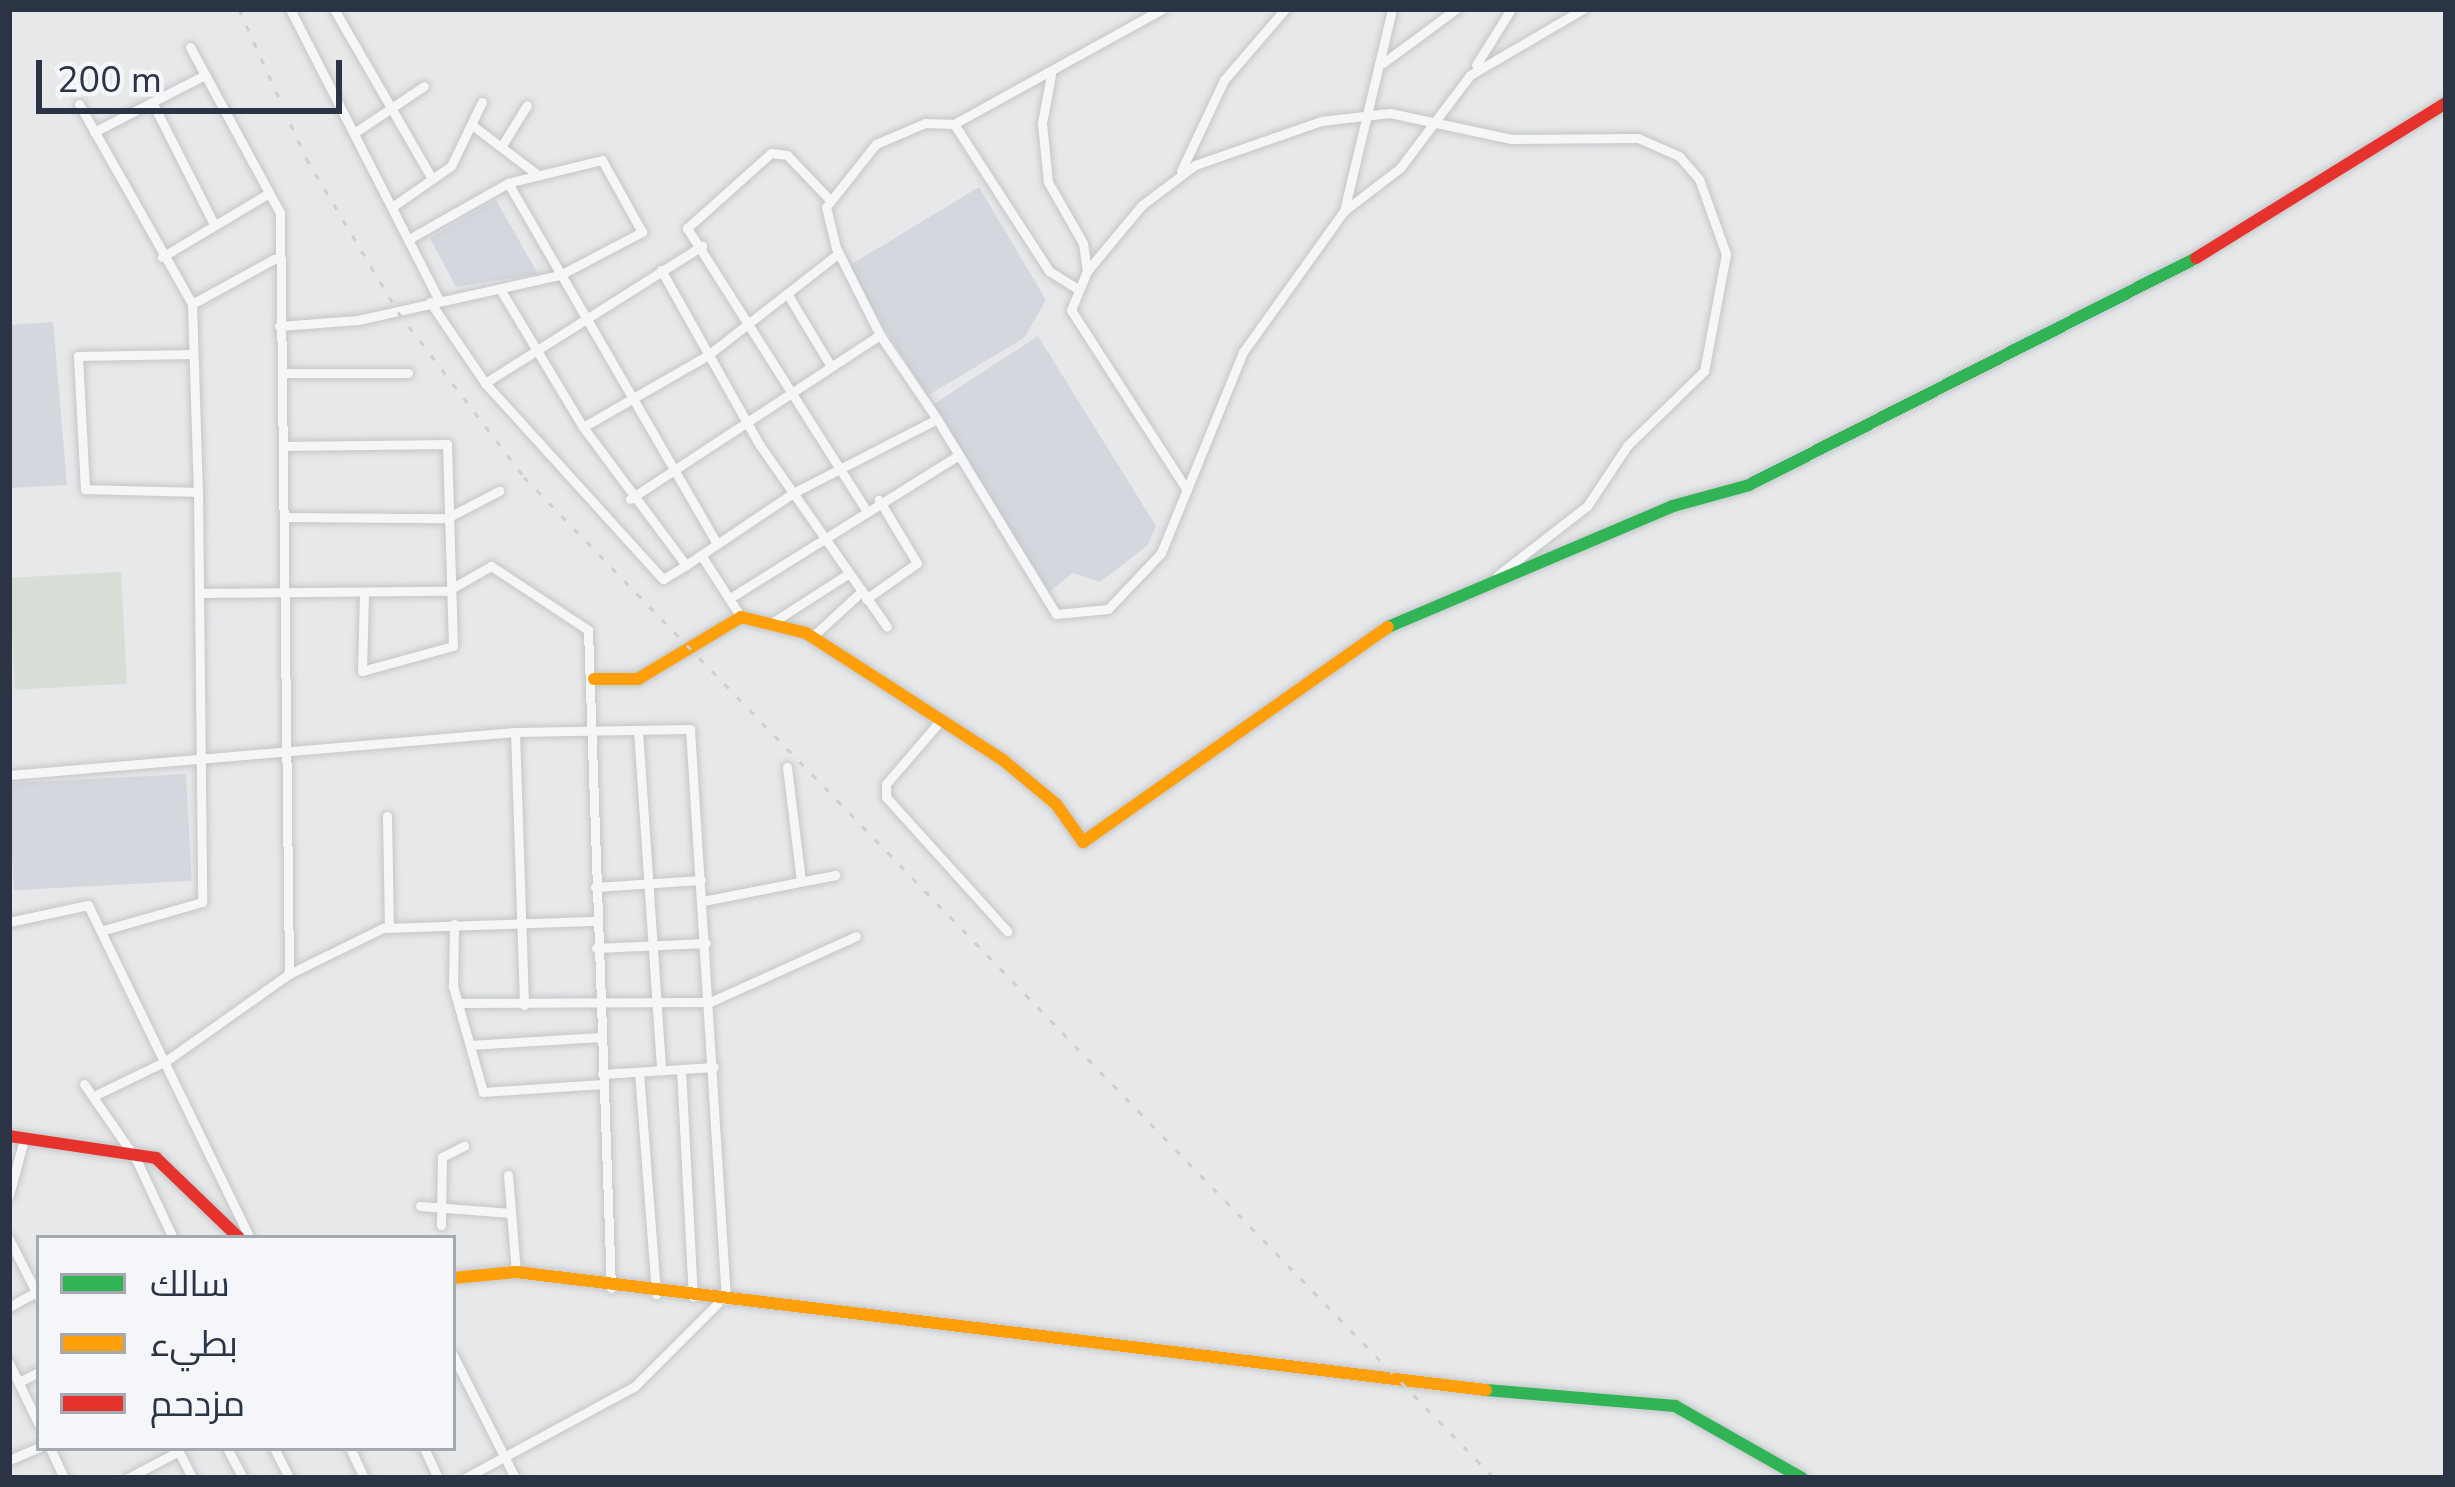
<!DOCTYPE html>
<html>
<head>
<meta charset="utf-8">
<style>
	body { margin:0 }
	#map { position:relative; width:2455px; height:1487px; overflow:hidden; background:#e6e8ea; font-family:"Nunito Sans",Cairo,sans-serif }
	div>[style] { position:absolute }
	.built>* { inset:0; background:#d4d7dd; transform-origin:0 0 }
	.green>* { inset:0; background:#d6ded6; transform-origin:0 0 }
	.roads { filter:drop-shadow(0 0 3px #c4c6c8) drop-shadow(0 0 3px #c4c6c8) }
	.street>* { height:9px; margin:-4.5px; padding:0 4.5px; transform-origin:4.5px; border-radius:4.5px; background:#f5f6f7 }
	.fast>* { height:12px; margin:-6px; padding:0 6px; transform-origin:6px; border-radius:6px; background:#30b455 }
	.slow>* { height:12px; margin:-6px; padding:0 6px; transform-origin:6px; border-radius:6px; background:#ff9f0a }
	.jam>* { height:12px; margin:-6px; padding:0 6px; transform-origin:6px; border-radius:6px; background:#e5322d }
	.rail>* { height:3px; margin-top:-1.5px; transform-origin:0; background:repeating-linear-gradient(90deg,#cecfd2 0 6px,transparent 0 18px) }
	span { translate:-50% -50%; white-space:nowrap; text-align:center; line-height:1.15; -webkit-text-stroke:10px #f4f6f9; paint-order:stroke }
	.frame { position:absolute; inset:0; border:12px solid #2b3445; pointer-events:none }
	.legend { position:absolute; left:36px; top:1235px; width:420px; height:216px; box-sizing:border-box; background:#f4f6f9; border:3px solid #a4a8b1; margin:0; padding:15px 21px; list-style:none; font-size:36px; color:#2b3445 }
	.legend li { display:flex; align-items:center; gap:24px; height:60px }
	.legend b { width:60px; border:3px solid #a4a8b1 }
	.scale { position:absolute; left:36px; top:60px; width:306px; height:54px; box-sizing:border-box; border:6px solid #2b3445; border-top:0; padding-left:15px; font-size:36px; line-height:42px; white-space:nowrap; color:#2b3445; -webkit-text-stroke:9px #f4f6f9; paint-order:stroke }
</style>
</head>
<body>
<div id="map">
	<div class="built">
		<i style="clip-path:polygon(979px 187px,1046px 300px,1024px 338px,927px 396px,847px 267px)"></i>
		<i style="clip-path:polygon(496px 200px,538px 274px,456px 287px,430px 238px)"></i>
		<i style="clip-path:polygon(53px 322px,67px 485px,9px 488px,9px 325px)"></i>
		<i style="clip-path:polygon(1038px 336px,1156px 526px,1148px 545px,1100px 582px,1073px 573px,1045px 595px,934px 404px)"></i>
		<i style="left:186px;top:774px;width:107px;height:178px;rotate:87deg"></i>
	</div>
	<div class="green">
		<i style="left:121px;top:572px;width:112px;height:112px;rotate:87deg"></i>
	</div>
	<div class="roads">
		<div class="street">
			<i style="left:290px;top:9px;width:327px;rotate:62.9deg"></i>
			<i style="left:334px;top:9px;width:196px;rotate:60deg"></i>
			<i style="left:190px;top:47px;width:189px;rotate:61.5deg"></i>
			<i style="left:280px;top:213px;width:761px;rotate:89.32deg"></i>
			<i style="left:1383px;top:63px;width:91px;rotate:-36.5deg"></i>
			<i style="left:1476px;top:65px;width:66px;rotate:-58deg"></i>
			<i style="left:1051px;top:75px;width:49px;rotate:100.6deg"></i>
			<i style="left:1042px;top:123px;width:59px;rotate:84.2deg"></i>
			<i style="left:1048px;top:182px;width:70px;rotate:60.2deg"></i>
			<i style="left:1083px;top:243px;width:28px;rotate:82deg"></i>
			<i style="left:1087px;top:271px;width:42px;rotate:112.3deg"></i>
			<i style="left:1071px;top:310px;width:214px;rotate:57.2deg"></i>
			<i style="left:152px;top:102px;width:135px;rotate:63.1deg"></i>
			<i style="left:79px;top:104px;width:230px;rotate:60.5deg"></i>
			<i style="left:192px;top:304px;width:188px;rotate:88.2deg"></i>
			<i style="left:198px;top:492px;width:410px;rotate:89.4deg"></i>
			<i style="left:202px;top:902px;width:105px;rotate:164deg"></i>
			<i style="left:954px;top:124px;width:175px;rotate:57.1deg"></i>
			<i style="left:1049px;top:271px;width:31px;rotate:32deg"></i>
			<i style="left:472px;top:125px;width:83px;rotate:37.1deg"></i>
			<i style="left:94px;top:132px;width:125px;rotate:-27.2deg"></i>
			<i style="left:354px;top:133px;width:84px;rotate:-33.9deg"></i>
			<i style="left:501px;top:147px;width:49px;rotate:-58.2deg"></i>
			<i style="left:1181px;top:171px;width:101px;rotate:-64.7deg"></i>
			<i style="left:1224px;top:80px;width:94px;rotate:-49.3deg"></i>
			<i style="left:508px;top:183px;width:416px;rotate:59.9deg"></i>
			<i style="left:830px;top:200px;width:62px;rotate:-133.7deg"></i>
			<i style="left:787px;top:155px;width:16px;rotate:-173deg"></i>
			<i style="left:771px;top:153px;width:113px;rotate:138.2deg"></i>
			<i style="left:687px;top:228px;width:333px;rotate:57.6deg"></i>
			<i style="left:392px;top:207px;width:72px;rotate:-34.8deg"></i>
			<i style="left:451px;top:166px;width:71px;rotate:-64.2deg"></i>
			<i style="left:1344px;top:211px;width:71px;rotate:-37.5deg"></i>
			<i style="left:1400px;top:168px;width:116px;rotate:-53deg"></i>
			<i style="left:1470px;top:75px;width:131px;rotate:-30.3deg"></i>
			<i style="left:162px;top:257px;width:125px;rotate:-30.9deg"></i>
			<i style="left:661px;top:270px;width:200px;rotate:60.6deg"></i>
			<i style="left:759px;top:444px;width:223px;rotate:55deg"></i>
			<i style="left:1087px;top:271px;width:86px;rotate:-50.2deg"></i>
			<i style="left:1142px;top:205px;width:66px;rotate:-37deg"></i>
			<i style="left:1195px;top:165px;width:133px;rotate:-19.2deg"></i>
			<i style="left:1321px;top:121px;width:69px;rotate:-6.6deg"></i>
			<i style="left:1390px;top:113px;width:124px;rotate:12.1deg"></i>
			<i style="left:1511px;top:139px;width:127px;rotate:-0.5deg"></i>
			<i style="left:1638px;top:138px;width:45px;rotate:23.7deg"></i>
			<i style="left:1679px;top:156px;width:30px;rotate:49deg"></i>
			<i style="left:1699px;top:179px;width:80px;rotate:70.2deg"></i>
			<i style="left:1726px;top:254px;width:119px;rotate:100.6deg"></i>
			<i style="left:1704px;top:371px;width:107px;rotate:135.8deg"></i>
			<i style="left:1627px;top:446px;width:72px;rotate:123.7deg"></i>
			<i style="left:1587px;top:506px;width:113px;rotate:142.2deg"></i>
			<i style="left:500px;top:289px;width:161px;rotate:59deg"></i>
			<i style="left:583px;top:427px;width:144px;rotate:-29.9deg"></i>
			<i style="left:708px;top:355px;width:166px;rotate:-37.9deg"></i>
			<i style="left:788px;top:295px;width:82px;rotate:59deg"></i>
			<i style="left:430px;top:302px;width:98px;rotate:55.8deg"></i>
			<i style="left:485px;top:383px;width:265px;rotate:47.8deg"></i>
			<i style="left:663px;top:579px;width:27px;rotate:-31deg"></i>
			<i style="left:192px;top:304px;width:94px;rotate:-28.8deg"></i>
			<i style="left:279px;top:326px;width:79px;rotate:-4.3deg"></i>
			<i style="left:358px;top:320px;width:207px;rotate:-12.6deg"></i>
			<i style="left:560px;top:275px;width:93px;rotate:-27.7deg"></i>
			<i style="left:642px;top:232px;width:82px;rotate:-119.1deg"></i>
			<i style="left:602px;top:160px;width:97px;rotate:166.3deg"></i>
			<i style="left:508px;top:183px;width:114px;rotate:150.5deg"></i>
			<i style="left:192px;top:354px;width:114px;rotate:179deg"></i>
			<i style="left:78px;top:356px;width:133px;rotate:87deg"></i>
			<i style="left:85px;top:489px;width:113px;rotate:1.5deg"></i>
			<i style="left:282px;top:373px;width:126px"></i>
			<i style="left:485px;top:383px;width:257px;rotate:-32.3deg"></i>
			<i style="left:937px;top:419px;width:228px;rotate:58.6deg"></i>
			<i style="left:1056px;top:614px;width:52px;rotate:-5.5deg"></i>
			<i style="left:1108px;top:609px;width:77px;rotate:-46.6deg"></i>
			<i style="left:1161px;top:553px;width:217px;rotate:-67.8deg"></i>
			<i style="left:1243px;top:352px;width:173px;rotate:-54.4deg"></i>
			<i style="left:1344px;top:211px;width:208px;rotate:-76.6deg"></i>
			<i style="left:583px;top:427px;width:172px;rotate:53.3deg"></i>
			<i style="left:686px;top:565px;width:129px;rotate:-33.9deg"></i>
			<i style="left:793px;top:493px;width:162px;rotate:-27.2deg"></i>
			<i style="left:937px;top:419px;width:102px;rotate:-124.2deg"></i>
			<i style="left:880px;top:335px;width:97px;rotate:-116.8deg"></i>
			<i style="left:836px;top:248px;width:42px;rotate:-103.7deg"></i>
			<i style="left:826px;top:207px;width:80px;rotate:-51.6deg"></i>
			<i style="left:876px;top:144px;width:53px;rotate:-23.2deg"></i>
			<i style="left:925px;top:123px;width:29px;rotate:2deg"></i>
			<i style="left:954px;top:124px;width:238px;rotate:-28.9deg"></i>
			<i style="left:283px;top:446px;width:164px;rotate:-0.7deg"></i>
			<i style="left:447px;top:444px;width:202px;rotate:88.3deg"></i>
			<i style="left:453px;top:646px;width:94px;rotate:164.6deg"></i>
			<i style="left:362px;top:671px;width:77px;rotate:-88.5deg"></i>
			<i style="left:630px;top:499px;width:299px;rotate:-33.3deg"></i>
			<i style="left:285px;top:517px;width:162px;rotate:0.4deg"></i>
			<i style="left:447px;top:518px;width:59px;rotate:-27.4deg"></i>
			<i style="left:701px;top:555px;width:74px;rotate:57.2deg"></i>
			<i style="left:199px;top:593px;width:248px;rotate:-0.5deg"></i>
			<i style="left:447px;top:591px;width:51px;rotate:-29.6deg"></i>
			<i style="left:491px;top:566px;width:116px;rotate:33.4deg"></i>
			<i style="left:588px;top:630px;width:658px;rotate:88deg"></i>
			<i style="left:730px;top:598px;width:270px;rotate:-32deg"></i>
			<i style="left:866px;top:599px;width:62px;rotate:-35.2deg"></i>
			<i style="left:917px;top:563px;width:74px;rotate:-121.1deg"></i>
			<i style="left:770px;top:624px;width:93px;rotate:-32.7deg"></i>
			<i style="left:812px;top:637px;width:67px;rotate:-42.6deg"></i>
			<i style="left:941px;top:720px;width:84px;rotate:130.7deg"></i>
			<i style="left:886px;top:784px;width:13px;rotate:90deg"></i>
			<i style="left:886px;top:797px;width:181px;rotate:47.9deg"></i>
			<i style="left:638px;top:730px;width:341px;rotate:86.1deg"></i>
			<i style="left:515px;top:732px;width:273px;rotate:88.1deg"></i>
			<i style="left:787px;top:767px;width:115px;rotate:83deg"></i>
			<i style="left:9px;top:775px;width:508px;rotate:-4.86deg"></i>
			<i style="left:515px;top:732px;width:175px;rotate:-1deg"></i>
			<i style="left:690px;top:729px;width:572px;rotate:86.39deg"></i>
			<i style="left:387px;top:816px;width:111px;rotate:89deg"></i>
			<i style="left:595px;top:887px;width:106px;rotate:-3.8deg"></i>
			<i style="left:703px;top:901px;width:135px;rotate:-11.1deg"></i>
			<i style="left:9px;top:922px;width:81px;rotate:-12.1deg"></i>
			<i style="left:88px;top:905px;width:370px;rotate:64.1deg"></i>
			<i style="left:454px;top:924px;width:62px;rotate:90.9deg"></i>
			<i style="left:453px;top:986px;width:110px;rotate:74.2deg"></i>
			<i style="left:483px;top:1092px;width:119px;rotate:-3.8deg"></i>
			<i style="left:596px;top:948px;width:110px;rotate:-2.6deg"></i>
			<i style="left:458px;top:1003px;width:252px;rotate:-0.2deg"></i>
			<i style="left:710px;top:1002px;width:160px;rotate:-24.3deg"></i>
			<i style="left:470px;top:1045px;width:130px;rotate:-3.5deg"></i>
			<i style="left:681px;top:1069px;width:228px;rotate:87deg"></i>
			<i style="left:639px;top:1072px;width:223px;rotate:85.6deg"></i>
			<i style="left:602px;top:1074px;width:112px;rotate:-3.6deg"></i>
			<i style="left:84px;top:1084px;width:91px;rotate:55.3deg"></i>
			<i style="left:136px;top:1159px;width:87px;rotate:64.9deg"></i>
			<i style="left:98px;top:1094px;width:76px;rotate:-25.9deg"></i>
			<i style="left:166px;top:1061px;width:151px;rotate:-35.3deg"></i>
			<i style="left:289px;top:974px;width:105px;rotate:-26.1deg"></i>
			<i style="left:383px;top:928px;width:212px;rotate:-1.9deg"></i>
			<i style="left:508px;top:1175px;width:97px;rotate:85.3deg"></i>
			<i style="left:9px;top:1195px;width:58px;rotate:-75deg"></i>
			<i style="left:420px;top:1206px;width:91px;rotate:4.4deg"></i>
			<i style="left:441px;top:1225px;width:68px;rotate:-89.2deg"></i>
			<i style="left:442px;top:1157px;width:25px;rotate:-27deg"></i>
			<i style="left:9px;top:1239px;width:66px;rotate:63deg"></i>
			<i style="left:9px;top:1307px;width:31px;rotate:-29deg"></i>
			<i style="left:453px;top:1355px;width:138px;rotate:63.2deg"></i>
			<i style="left:9px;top:1363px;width:69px;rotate:64.2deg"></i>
			<i style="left:19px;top:1382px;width:22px;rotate:-27deg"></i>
			<i style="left:50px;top:1448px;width:33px;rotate:65deg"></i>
			<i style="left:177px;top:1448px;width:34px;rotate:63deg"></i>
			<i style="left:227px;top:1448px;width:34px;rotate:62deg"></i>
			<i style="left:274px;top:1448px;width:34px;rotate:63deg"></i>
			<i style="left:350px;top:1448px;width:33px;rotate:65deg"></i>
			<i style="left:424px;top:1448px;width:33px;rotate:65deg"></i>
			<i style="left:9px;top:1460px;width:33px;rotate:-23deg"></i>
			<i style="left:128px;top:1478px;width:58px;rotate:-27.9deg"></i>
			<i style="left:465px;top:1478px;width:193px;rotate:-28.4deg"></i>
			<i style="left:635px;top:1386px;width:117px;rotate:-45deg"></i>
		</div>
		<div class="fast">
			<i style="left:1388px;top:627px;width:310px;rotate:-23deg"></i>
			<i style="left:1673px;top:506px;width:79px;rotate:-15.4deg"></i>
			<i style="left:1749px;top:485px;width:501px;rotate:-26.92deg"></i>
			<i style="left:1486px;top:1390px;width:190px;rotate:4.8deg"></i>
			<i style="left:1675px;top:1406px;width:146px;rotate:29.6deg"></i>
		</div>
		<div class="slow">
			<i style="left:594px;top:679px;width:44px"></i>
			<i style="left:638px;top:679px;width:120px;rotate:-31deg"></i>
			<i style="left:741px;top:617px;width:67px;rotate:13.8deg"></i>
			<i style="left:806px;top:633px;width:234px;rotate:32.8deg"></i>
			<i style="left:1003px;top:760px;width:69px;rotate:39.7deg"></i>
			<i style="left:1056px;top:804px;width:47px;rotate:54.6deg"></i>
			<i style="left:1083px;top:842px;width:373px;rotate:-35.2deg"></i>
			<i style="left:453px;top:1278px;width:63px;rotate:-5.4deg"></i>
			<i style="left:516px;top:1272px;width:977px;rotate:6.94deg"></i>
		</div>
		<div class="jam">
			<i style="left:2196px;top:258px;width:294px;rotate:-31.8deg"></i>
			<i style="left:9px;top:1136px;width:149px;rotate:8.5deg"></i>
			<i style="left:156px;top:1158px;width:115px;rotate:43.9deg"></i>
		</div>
	</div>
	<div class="rail">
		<i style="left:239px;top:9px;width:163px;rotate:65.8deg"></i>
		<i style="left:306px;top:158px;width:179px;rotate:59.1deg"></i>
		<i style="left:398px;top:312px;width:208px;rotate:52.6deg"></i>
		<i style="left:524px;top:477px;width:1394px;rotate:45.9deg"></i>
	</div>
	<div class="frame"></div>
	<ul class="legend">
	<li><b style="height:15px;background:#30b455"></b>سالك</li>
	<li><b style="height:15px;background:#ff9f0a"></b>بطيء</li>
	<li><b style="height:15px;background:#e5322d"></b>مزدحم</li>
	</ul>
	<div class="scale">200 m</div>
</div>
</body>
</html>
